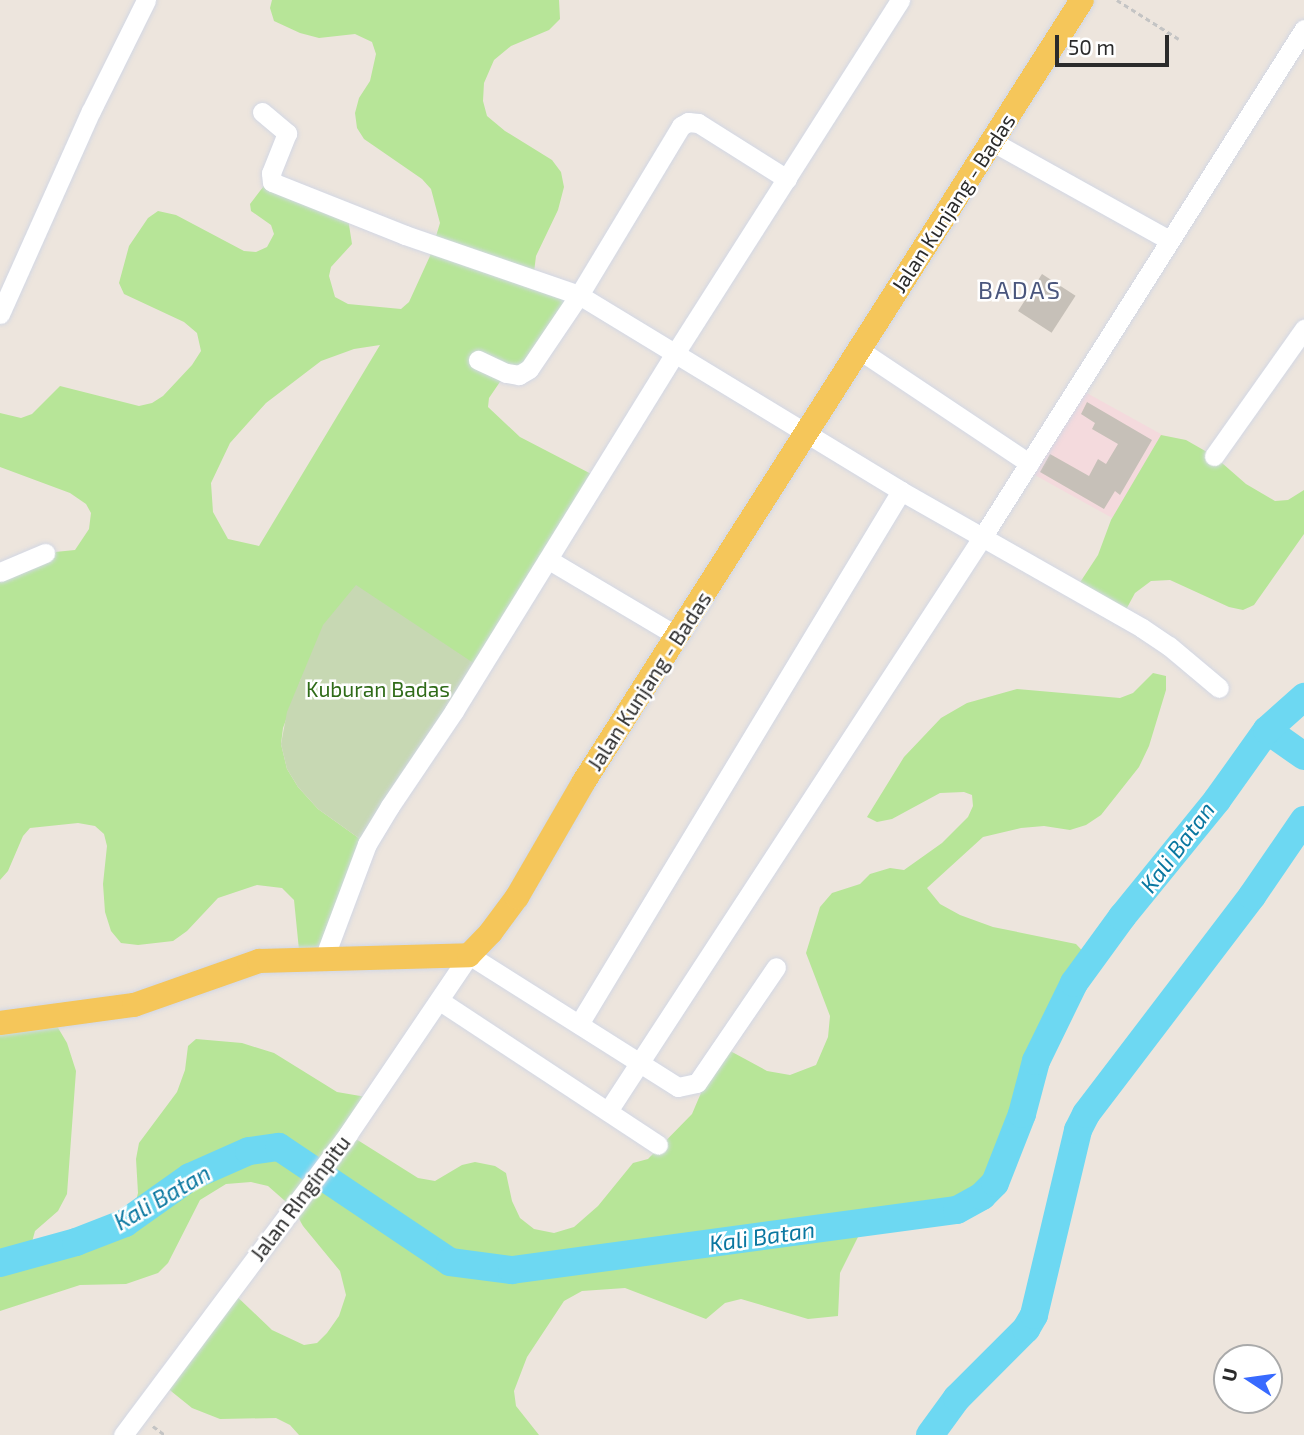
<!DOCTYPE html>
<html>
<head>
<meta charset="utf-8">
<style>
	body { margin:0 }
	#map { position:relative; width:1304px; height:1435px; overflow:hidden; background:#ede5dd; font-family:"Exo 2",sans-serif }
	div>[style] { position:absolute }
	.medical>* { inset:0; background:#f4dadd; transform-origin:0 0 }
	.green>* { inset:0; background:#b7e598 }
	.cemetery>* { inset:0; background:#c7d8b3 }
	.river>* { height:28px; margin:-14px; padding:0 14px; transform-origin:14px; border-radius:14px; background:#6dd8f2 }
	.building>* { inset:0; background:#c6c0b8; transform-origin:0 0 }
	.path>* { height:2.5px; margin-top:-1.25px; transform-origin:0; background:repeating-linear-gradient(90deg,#c4c4c4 0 5px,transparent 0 8.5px) }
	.roads { filter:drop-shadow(0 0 2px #d2d7e4) drop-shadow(0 0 2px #d2d7e4) }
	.minor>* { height:19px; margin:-9.5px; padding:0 9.5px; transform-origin:9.5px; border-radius:9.5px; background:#fff }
	.major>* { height:24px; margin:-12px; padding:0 12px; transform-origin:12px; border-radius:12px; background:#f5c65a }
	span { translate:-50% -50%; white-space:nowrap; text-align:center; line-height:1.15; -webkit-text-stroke:5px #fff; paint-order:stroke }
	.street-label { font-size:21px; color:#2b2b2b }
	.park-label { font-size:21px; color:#2f6b18 }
	.water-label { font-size:23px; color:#0a77a0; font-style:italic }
	.quarter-label { font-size:24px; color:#4a567d; letter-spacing:2px }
	.north { position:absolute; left:1213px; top:1344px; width:70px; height:70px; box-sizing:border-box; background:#fff; border:2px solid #aaa; border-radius:50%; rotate:283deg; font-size:19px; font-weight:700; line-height:28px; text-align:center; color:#2b2b2b }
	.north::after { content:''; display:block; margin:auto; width:24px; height:32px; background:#386aff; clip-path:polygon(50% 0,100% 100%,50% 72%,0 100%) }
	.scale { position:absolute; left:1055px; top:35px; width:114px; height:32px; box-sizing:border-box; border:4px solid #2b2b2b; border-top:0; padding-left:9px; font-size:21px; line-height:24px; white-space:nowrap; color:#2b2b2b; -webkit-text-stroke:5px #fff; paint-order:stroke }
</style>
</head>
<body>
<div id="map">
	<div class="medical">
		<i style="left:1076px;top:387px;width:98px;height:97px;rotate:29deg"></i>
	</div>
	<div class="green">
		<i style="clip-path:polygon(evenodd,272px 0,559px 0,560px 19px,549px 30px,511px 46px,494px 60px,484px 83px,483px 101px,487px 116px,505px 131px,552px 160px,561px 172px,564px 187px,558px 210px,536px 256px,534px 272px,579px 295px,529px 369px,506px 373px,489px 398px,488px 407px,520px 437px,599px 478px,481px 668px,301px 679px,283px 728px,281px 744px,287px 769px,298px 787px,318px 809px,367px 844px,323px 961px,300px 960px,294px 900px,282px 888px,257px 885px,218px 898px,187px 931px,173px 941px,138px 945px,121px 943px,111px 931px,105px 912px,103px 884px,107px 846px,104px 834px,95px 826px,78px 823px,30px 828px,23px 836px,8px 871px,0 880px,0 572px,45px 553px,75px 550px,89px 529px,91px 513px,86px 504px,70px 493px,0 467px,0 413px,21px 418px,32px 414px,60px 386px,139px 406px,152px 403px,163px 396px,192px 365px,201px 351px,197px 333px,184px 322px,124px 294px,119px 283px,129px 246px,148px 218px,158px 211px,176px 215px,244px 251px,256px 252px,267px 247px,274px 234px,271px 225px,251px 211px,250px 204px,270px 178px,347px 212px,352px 244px,331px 267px,329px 276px,335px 297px,348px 304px,401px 309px,409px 302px,430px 256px,440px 223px,431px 189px,422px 179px,364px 139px,357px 128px,355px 113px,359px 98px,370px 81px,376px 54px,372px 42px,355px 34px,319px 38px,300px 33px,274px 21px,270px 8px,272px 0,380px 345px,259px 546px,228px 539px,213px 512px,211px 483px,230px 443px,266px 403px,321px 361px,354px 349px,380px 345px)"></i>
		<i style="clip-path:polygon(1161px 435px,1186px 440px,1214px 456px,1246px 484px,1275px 501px,1288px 500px,1304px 490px,1304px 534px,1254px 605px,1243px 610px,1229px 607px,1170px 580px,1151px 581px,1135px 593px,1122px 617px,1075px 590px,1098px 555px,1111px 520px)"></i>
		<i style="clip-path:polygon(1153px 673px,1166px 676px,1166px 690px,1149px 746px,1139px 767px,1101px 815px,1086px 825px,1070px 830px,1044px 826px,1021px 828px,983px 837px,927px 888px,940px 904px,960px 915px,993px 927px,1076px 944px,1091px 960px,1074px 983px,1036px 1061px,1022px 1114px,995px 1183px,982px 1196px,957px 1210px,869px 1221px,861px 1231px,840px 1273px,838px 1316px,808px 1319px,741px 1299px,725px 1303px,706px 1319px,625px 1288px,582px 1291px,564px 1301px,527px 1357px,514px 1391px,516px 1406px,539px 1435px,299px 1435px,290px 1425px,276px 1418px,220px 1419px,192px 1408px,161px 1383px,230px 1290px,272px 1330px,304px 1345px,317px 1343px,327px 1333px,339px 1316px,346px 1295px,340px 1271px,303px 1226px,293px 1208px,268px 1186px,251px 1182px,226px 1184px,200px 1200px,168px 1263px,158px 1273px,126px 1284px,80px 1285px,0 1311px,0 1023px,51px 1016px,67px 1043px,76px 1071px,67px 1194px,58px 1211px,35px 1231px,32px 1242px,42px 1251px,76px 1242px,132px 1218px,138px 1193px,136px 1159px,139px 1143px,177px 1092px,185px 1070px,188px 1046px,196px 1039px,242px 1043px,274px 1053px,337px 1092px,372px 1098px,348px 1134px,418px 1178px,435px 1181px,462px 1165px,475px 1162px,495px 1166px,506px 1173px,512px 1201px,520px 1218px,534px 1229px,554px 1233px,574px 1227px,598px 1206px,633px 1163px,648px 1159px,692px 1114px,721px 1046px,767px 1071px,790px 1075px,816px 1065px,828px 1037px,830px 1016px,806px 953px,820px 907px,832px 893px,860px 884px,870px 874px,890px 868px,904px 870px,942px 843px,968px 817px,973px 806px,972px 795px,964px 792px,940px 793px,892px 819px,877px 822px,867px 817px,904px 757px,941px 718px,967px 703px,1017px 689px,1120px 698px,1133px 693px)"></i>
	</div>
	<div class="cemetery">
		<i style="clip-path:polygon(356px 585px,481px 668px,367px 844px,318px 809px,298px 787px,287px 769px,281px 744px,287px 712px,323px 625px)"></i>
	</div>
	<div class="river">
		<i style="left:1267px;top:730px;width:45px;rotate:35.1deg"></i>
		<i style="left:0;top:1263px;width:79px;rotate:-15.4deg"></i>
		<i style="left:76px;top:1242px;width:53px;rotate:-21.2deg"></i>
		<i style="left:125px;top:1223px;width:80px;rotate:-35.3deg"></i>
		<i style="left:190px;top:1177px;width:64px;rotate:-23.8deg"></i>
		<i style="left:249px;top:1151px;width:30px;rotate:-8deg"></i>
		<i style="left:279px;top:1147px;width:206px;rotate:33.9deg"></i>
		<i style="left:450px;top:1262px;width:63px;rotate:7.4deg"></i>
		<i style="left:512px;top:1270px;width:449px;rotate:-7.7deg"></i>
		<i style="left:957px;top:1210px;width:29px;rotate:-29deg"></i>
		<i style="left:982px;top:1196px;width:18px;rotate:-45deg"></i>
		<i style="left:995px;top:1183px;width:74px;rotate:-68.6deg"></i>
		<i style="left:1022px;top:1114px;width:55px;rotate:-75.2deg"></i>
		<i style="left:1036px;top:1061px;width:87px;rotate:-64deg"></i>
		<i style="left:1074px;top:983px;width:82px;rotate:-54deg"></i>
		<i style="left:1122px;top:917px;width:151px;rotate:-50.9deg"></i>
		<i style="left:1217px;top:800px;width:86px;rotate:-54.5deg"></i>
		<i style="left:1267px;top:730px;width:50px;rotate:-41.7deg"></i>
		<i style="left:930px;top:1435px;width:46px;rotate:-53.9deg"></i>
		<i style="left:957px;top:1398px;width:98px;rotate:-45deg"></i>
		<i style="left:1026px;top:1329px;width:16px;rotate:-60deg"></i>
		<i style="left:1034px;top:1315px;width:190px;rotate:-76.6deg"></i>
		<i style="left:1078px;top:1130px;width:18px;rotate:-63deg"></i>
		<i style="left:1086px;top:1114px;width:274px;rotate:-52.7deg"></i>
		<i style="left:1252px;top:896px;width:92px;rotate:-55.6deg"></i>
	</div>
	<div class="building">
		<i style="left:1042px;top:274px;width:40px;height:44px;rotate:33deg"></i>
		<i style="clip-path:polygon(1087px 402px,1152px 440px,1120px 495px,1115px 491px,1104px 509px,1040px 472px,1050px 454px,1089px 476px,1098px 459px,1106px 464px,1118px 444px,1092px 429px,1095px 423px,1081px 414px)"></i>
	</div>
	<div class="path">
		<i style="left:1117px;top:0;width:73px;rotate:32.2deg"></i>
		<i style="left:153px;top:1426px;width:15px;rotate:37deg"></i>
	</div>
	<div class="roads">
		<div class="minor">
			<i style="left:262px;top:112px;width:33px;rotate:40deg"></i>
			<i style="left:287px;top:133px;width:43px;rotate:111.8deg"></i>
			<i style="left:271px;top:173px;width:9px;rotate:84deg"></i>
			<i style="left:272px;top:182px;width:143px;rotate:21.7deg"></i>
			<i style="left:405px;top:235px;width:184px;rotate:19deg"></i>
			<i style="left:579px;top:295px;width:89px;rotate:124deg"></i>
			<i style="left:529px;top:369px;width:12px;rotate:149deg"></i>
			<i style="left:519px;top:375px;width:13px;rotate:-171deg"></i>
			<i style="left:506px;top:373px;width:31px;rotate:-155deg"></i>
			<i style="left:993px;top:142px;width:201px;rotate:29.1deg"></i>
			<i style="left:787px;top:179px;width:105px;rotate:-147.8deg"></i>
			<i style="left:698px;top:123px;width:10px;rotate:-174deg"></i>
			<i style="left:688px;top:122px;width:8px;rotate:150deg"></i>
			<i style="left:681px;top:126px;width:197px;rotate:121.1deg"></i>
			<i style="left:579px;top:295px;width:377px;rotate:31.3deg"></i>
			<i style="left:901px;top:491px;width:277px;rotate:29.6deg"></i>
			<i style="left:1142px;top:628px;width:32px;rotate:34deg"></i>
			<i style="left:1169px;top:646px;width:65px;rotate:40deg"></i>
			<i style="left:0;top:314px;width:222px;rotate:-65.9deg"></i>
			<i style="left:91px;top:111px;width:124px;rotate:-63.6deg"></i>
			<i style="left:858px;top:349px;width:206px;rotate:33.7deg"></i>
			<i style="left:1214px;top:456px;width:156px;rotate:-54.7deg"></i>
			<i style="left:549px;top:560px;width:149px;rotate:30.7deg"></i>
			<i style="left:0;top:572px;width:49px;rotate:-22.9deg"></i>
			<i style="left:323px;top:961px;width:125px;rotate:-69.4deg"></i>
			<i style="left:367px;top:844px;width:44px;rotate:-58.8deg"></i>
			<i style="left:390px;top:806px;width:115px;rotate:-56deg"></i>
			<i style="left:454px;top:711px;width:418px;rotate:-58.3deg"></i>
			<i style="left:674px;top:355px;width:421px;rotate:-57.5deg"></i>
			<i style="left:440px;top:1001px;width:261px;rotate:33.4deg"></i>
			<i style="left:579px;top:1024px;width:623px;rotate:-58.86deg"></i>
			<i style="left:608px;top:1111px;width:686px;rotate:-56.89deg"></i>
			<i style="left:983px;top:536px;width:600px;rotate:-57.66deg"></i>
			<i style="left:123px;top:1435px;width:376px;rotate:-53.2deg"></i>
			<i style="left:348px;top:1134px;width:216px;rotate:-55.9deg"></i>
			<i style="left:469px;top:955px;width:247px;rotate:32.3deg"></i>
			<i style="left:678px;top:1087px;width:19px;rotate:-12deg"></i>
			<i style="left:697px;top:1083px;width:140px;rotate:-55.7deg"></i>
		</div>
		<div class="major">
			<i style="left:0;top:1023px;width:135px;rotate:-7.7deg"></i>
			<i style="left:134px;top:1005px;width:133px;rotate:-19.4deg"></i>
			<i style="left:259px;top:961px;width:210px;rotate:-1.6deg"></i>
			<i style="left:469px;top:955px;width:32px;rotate:-46deg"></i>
			<i style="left:491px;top:932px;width:44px;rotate:-53.4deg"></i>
			<i style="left:517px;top:897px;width:132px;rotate:-59.9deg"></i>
			<i style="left:583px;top:783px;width:928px;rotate:-57.49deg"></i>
		</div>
	</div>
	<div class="street-label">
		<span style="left:953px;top:203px;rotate:-57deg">Jalan Kunjang - Badas</span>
		<span style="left:649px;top:681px;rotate:-57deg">Jalan Kunjang - Badas</span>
		<span style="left:300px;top:1198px;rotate:-53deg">Jalan RInginpitu</span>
	</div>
	<div class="park-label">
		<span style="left:378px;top:689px">Kuburan Badas</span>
	</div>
	<div class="water-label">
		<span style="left:1177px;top:847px;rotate:-53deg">Kali Batan</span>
		<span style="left:162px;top:1197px;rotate:-30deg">Kali Batan</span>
		<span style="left:762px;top:1236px;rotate:-8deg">Kali Batan</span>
	</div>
	<div class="quarter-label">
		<span style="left:1020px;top:290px">BADAS</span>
	</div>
	<div class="north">U</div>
	<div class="scale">50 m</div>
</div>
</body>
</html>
